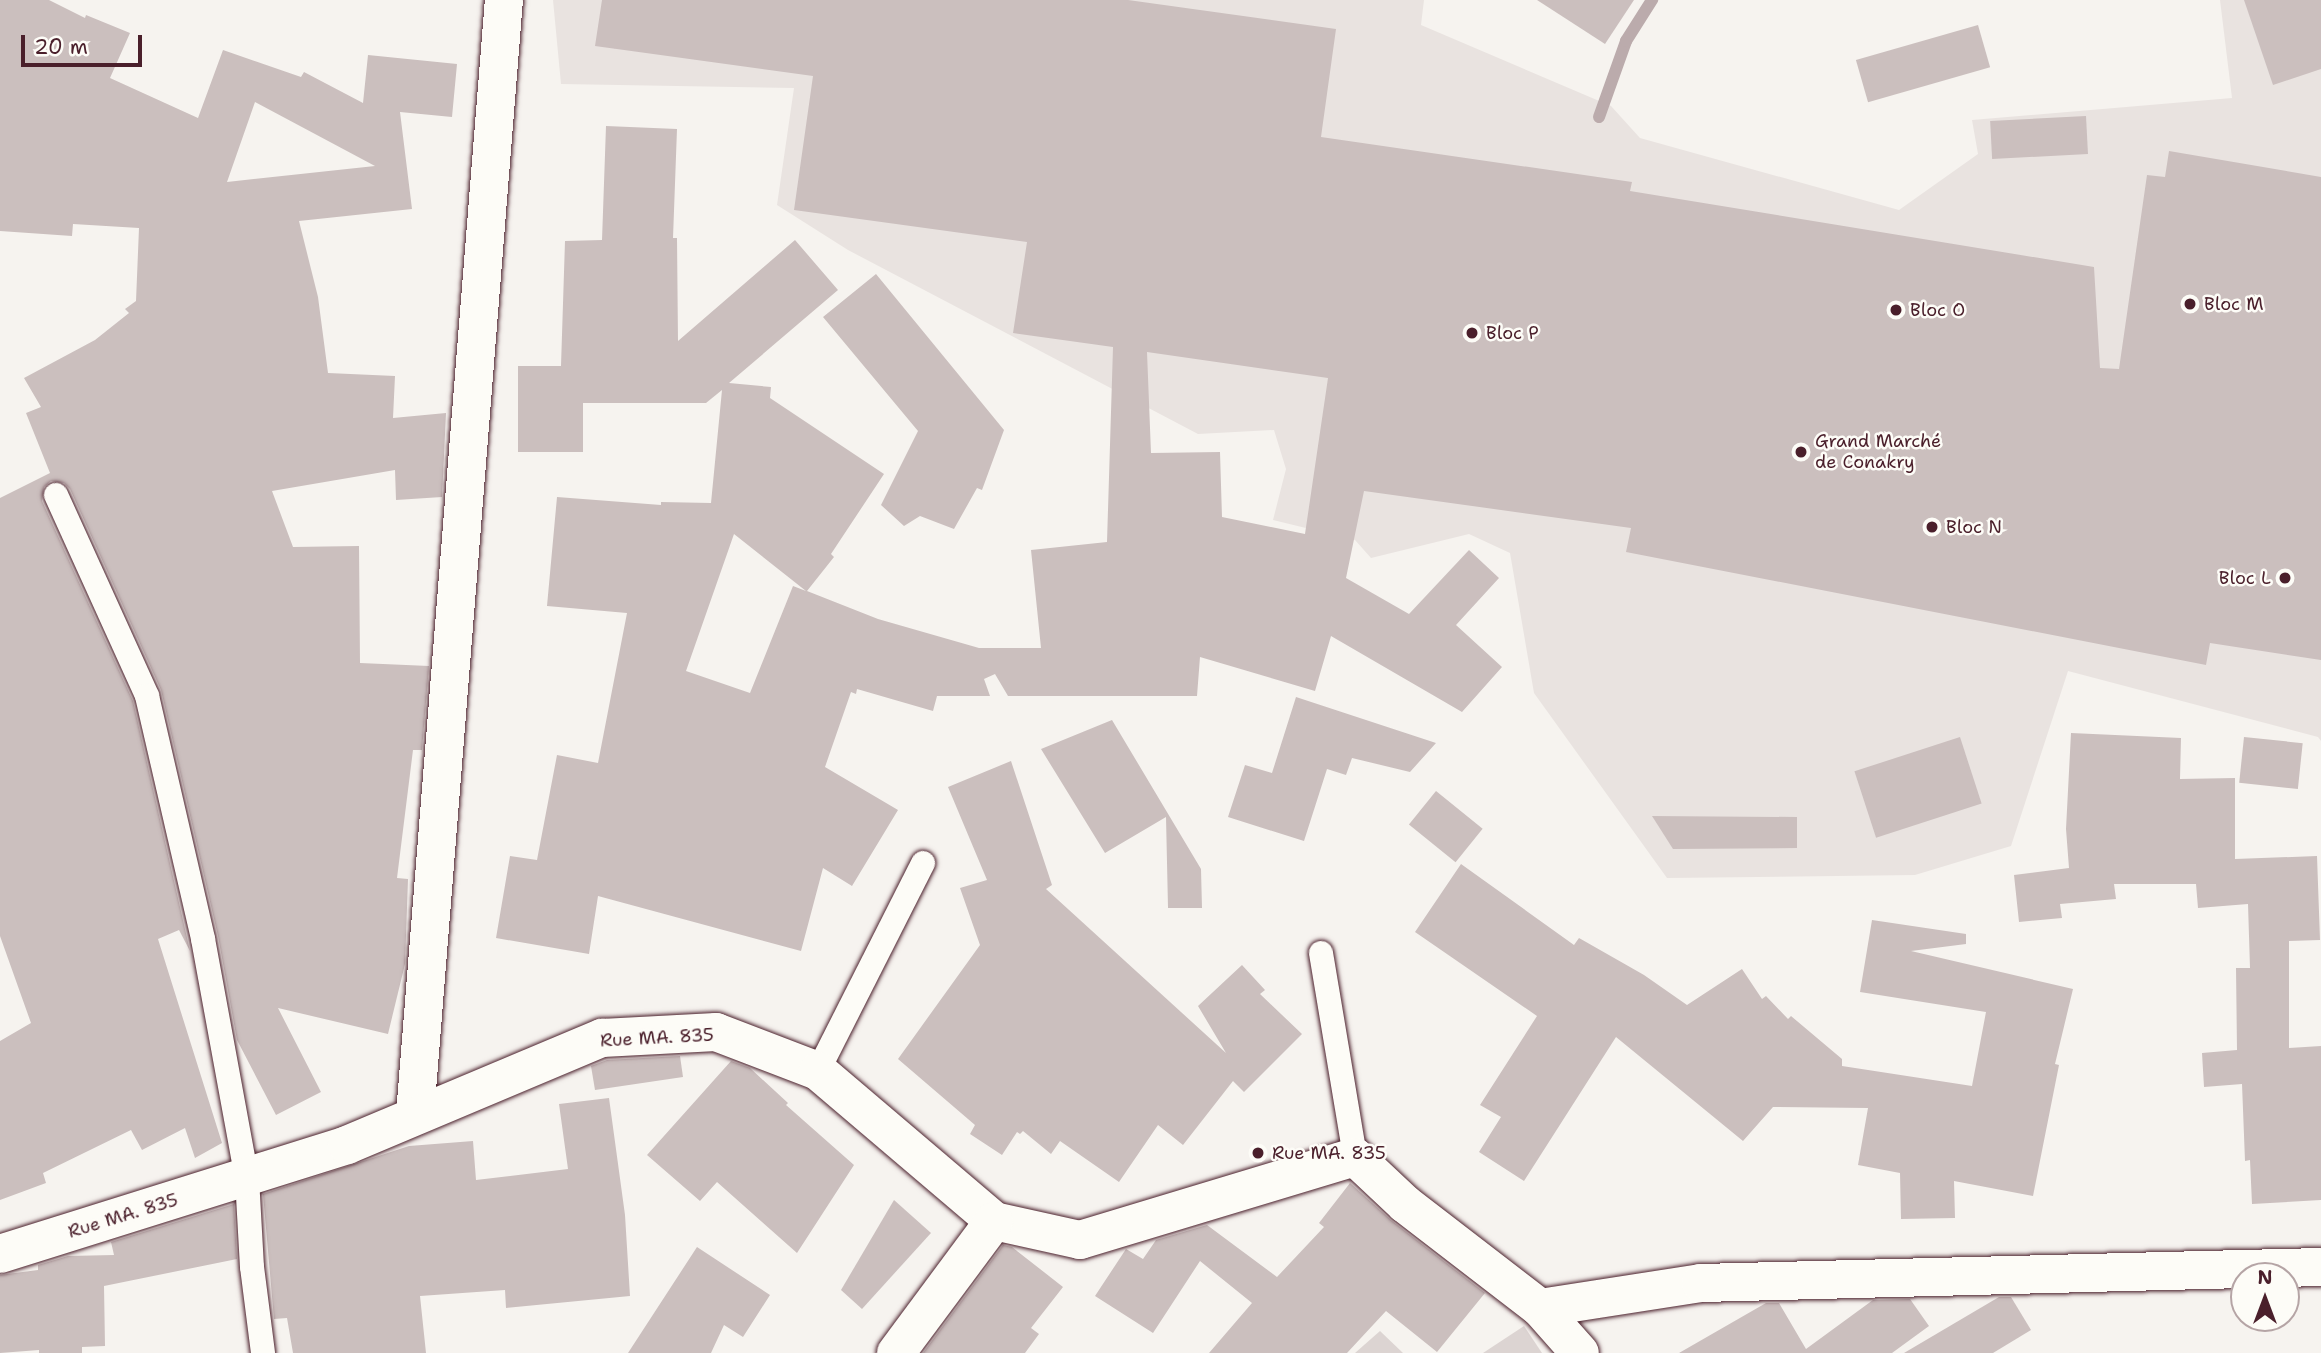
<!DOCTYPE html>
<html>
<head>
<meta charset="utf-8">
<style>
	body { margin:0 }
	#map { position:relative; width:2321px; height:1353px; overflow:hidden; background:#f6f3ef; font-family:"Shantell Sans",sans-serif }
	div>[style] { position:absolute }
	.built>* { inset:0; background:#e9e3e0 }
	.green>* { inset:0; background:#dcd4d2 }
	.stream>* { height:12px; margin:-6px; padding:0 6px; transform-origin:6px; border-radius:6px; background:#bbabac }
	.building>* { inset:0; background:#cbbfbe; transform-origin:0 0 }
	.roads { filter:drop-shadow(0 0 2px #4a1f2b) drop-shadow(0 0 2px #4a1f2b) }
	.lane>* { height:24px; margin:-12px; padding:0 12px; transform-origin:12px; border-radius:12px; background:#fdfcf7 }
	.street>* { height:38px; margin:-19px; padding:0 19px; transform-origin:19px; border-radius:19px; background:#fdfcf7 }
	.dots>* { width:19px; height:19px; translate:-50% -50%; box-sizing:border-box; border:4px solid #fdfcf7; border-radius:50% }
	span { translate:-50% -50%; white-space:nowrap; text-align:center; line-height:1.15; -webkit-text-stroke:5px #fdfcf7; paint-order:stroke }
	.poi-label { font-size:18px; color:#4a1f2b }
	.left { translate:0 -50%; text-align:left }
	.right { translate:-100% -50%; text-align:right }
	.street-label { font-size:18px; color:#4a1f2b }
	.north { position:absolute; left:2230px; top:1262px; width:70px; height:70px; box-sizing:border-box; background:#fdfcf7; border:2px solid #b5a4a5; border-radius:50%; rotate:0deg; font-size:19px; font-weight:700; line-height:28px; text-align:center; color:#4a1f2b }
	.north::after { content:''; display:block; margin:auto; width:24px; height:32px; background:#4a1f2b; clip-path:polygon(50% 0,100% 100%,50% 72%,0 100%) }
	.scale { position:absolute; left:21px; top:35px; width:121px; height:32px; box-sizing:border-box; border:4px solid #4a1f2b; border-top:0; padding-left:9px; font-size:21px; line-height:24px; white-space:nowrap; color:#4a1f2b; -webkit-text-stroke:5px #fdfcf7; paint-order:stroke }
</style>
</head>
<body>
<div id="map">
	<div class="built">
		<i style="clip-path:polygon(553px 0,1424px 0,1421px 25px,1611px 106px,1640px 138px,1899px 210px,1978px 154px,1972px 120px,2232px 98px,2220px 0,2321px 0,2321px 741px,2318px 737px,2068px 671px,2011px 846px,1915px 875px,1667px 878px,1534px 693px,1510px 553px,1469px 534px,1371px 558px,1355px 540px,1273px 520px,1286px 469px,1274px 430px,1198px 434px,848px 250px,777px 205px,794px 88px,561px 84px)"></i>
	</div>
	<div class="green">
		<i style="clip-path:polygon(1524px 1326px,1542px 1353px,1483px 1353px)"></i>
		<i style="clip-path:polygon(1380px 1331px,1403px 1353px,1355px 1353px)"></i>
	</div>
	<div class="stream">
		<i style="left:1599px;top:117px;width:81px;rotate:-70.4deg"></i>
		<i style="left:1626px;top:41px;width:49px;rotate:-57.6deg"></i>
	</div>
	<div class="building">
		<i style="clip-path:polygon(evenodd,0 0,49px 0,85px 18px,86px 15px,130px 33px,110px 78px,198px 118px,223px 50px,301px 77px,304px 72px,363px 103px,368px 55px,457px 64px,452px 117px,400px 112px,412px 209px,299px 221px,318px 297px,328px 373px,395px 376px,393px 418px,446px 413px,442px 497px,396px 500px,395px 470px,272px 491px,293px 547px,359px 546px,360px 663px,429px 666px,422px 750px,413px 750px,397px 878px,408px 879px,405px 964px,388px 1034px,278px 1008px,321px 1092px,276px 1115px,237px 1040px,218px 936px,161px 690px,70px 489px,64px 483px,51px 481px,44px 487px,42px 501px,133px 701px,190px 951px,179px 930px,158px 939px,222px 1143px,195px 1158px,185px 1128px,142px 1150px,131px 1130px,43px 1173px,46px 1183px,0 1200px,0 1041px,31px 1023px,0 936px,0 498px,50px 473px,26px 413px,41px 407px,24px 378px,95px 340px,129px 313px,125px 309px,136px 301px,139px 228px,73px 224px,72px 236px,0 231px,0 0,255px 102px,375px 166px,227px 182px,255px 102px)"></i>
		<i style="clip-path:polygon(evenodd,602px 0,1128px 0,1336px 29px,1321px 137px,1632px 182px,1630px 191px,2094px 267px,2100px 368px,2119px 369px,2147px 175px,2165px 177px,2169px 151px,2321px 177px,2321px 660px,2210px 643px,2206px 665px,1626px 552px,1631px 528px,1364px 491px,1346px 578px,1409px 614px,1469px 550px,1499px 578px,1456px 625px,1502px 667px,1462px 712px,1331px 636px,1315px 691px,1200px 657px,1197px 696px,1008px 696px,995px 674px,984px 679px,990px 696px,937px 696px,933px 711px,857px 689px,856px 694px,851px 692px,825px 767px,898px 810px,852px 886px,823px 868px,801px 951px,598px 896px,589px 954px,496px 938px,510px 856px,537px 860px,557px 755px,598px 763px,627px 613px,547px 606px,557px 497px,661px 505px,661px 502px,711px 503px,722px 390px,706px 403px,583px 403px,583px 452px,518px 452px,518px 366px,561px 366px,565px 241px,602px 240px,606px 126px,677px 129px,673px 238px,677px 238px,678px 341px,795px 240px,838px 290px,729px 383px,771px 387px,770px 398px,884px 474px,831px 554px,834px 557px,807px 591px,878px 619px,979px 648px,1041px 648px,1031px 550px,1107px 542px,1113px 347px,1013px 333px,1027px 242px,794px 210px,813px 76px,595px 46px,602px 0,1147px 352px,1328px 378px,1305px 534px,1222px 517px,1220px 452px,1151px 453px,1147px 352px,602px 0,734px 534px,806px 591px,793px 586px,750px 693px,686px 671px,734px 534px)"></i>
		<i style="clip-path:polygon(1537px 0,1634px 0,1605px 44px)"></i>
		<i style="clip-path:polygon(2244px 0,2321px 0,2321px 69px,2273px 85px)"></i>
		<i style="left:1978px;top:25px;width:44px;height:127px;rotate:74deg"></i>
		<i style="left:2086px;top:116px;width:38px;height:96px;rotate:87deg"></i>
		<i style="clip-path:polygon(876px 274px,1004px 430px,982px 490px,977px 488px,954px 529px,920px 516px,904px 526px,881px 505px,918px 431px,823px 317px)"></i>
		<i style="clip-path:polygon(1296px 697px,1436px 743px,1410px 772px,1352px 758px,1346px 775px,1327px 769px,1304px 841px,1228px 817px,1245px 765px,1272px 773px)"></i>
		<i style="clip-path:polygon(1112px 720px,1201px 869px,1202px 908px,1168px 908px,1166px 817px,1105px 853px,1041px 749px)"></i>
		<i style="clip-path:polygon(2071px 733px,2181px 738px,2180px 779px,2235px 778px,2235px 859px,2317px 856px,2320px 940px,2289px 941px,2289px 1048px,2321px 1046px,2321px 1200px,2252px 1204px,2250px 1160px,2245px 1161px,2242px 1084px,2204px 1087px,2202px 1053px,2237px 1050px,2236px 968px,2250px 968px,2248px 904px,2198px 908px,2196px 884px,2114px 884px,2116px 899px,2060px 904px,2062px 918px,2019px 922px,2014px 875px,2069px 868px,2066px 829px)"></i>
		<i style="left:1960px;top:737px;width:70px;height:111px;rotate:72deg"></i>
		<i style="left:2244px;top:737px;width:59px;height:46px;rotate:6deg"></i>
		<i style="clip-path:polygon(1011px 761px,1052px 885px,1046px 889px,1226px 1053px,1198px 1006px,1242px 965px,1265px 990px,1260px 994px,1302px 1034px,1244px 1092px,1233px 1081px,1183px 1145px,1158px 1125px,1119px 1182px,1060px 1141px,1051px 1154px,1023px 1131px,1020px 1134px,1017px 1132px,1002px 1155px,970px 1134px,975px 1125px,898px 1059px,980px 945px,960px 888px,987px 880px,948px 787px)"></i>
		<i style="left:1436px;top:791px;width:60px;height:43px;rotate:39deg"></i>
		<i style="clip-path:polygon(1652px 816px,1797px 817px,1797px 848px,1673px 849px)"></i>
		<i style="clip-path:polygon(1461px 864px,1574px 945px,1579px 938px,1644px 975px,1687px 1005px,1742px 969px,1762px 999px,1766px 996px,1788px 1019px,1791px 1016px,1842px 1059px,1842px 1066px,1972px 1086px,1986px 1012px,1860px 992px,1872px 920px,1966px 934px,1966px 944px,1911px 951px,2073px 989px,2055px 1064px,2059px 1065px,2033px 1196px,1954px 1181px,1955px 1218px,1901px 1219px,1900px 1173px,1858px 1165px,1868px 1108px,1773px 1107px,1743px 1141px,1616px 1037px,1524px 1181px,1479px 1152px,1501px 1117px,1480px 1105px,1537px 1016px,1415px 932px)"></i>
		<i style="clip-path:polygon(680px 1056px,683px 1077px,595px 1090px,591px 1066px,607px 1060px)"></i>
		<i style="clip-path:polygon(731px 1061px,750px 1068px,788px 1103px,786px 1105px,854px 1165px,797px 1253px,717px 1182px,700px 1201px,647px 1155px)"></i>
		<i style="clip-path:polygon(609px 1098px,625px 1215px,630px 1296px,506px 1308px,505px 1290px,420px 1296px,426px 1353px,293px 1353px,287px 1318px,274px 1319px,263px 1194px,409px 1146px,473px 1141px,476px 1180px,568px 1169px,559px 1104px)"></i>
		<i style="clip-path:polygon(1350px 1183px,1392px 1221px,1485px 1293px,1437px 1352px,1386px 1311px,1347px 1353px,1209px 1353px,1252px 1303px,1200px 1261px,1153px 1333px,1095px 1296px,1126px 1249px,1143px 1259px,1156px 1240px,1207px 1225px,1277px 1277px,1324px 1227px,1319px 1223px)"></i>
		<i style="clip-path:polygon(894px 1200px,931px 1233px,862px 1309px,841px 1290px)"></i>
		<i style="clip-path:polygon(234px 1204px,237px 1259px,104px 1286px,105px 1346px,82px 1347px,82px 1353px,39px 1353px,39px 1350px,0 1353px,0 1275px,38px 1270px,38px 1265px,68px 1256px,114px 1255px,111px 1242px)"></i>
		<i style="clip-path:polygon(1003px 1245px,1012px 1247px,1063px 1287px,1031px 1328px,1039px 1334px,1025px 1353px,923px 1353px)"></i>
		<i style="clip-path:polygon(697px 1247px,770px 1295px,743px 1337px,724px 1325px,711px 1353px,628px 1353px)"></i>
		<i style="clip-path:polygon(1999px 1297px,2011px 1297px,2031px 1330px,1993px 1353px,1904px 1353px)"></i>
		<i style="clip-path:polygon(1910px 1299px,1929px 1326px,1892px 1353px,1679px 1353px,1766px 1303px,1779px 1303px,1806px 1349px,1873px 1300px)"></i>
	</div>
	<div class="roads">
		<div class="lane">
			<i style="left:56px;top:495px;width:221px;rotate:65.6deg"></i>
			<i style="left:147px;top:696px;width:249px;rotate:77deg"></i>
			<i style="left:203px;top:939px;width:243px;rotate:79.6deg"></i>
			<i style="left:247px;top:1178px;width:89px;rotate:86.8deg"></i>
			<i style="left:252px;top:1267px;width:87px;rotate:82.7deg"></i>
			<i style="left:1321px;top:953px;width:207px;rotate:80.5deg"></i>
			<i style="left:818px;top:1071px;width:233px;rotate:-63.2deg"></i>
		</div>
		<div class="street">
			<i style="left:415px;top:1115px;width:1119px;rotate:-85.44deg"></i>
			<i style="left:0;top:1254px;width:364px;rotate:-17.4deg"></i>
			<i style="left:347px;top:1145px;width:277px;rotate:-22.8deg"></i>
			<i style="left:602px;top:1038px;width:114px;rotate:-3deg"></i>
			<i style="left:716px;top:1032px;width:109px;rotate:20.9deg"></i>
			<i style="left:818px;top:1071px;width:231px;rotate:40.4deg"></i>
			<i style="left:994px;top:1221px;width:88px;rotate:12.5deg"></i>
			<i style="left:1080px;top:1240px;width:287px;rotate:-16.8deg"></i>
			<i style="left:1355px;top:1157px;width:69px;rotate:43.2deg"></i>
			<i style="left:1405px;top:1204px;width:170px;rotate:37.6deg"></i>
			<i style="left:1540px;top:1308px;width:60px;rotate:48.4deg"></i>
			<i style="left:1540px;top:1308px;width:163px;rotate:-8.8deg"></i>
			<i style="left:1701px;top:1283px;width:620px;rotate:-1.48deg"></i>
			<i style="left:896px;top:1353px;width:164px;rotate:-53.4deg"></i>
		</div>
	</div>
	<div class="dots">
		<i style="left:2190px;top:304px;background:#4a1f2b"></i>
		<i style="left:1896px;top:310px;background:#4a1f2b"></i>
		<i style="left:1472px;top:333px;background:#4a1f2b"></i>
		<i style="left:1801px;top:452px;background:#4a1f2b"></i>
		<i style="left:1932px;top:527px;background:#4a1f2b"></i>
		<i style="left:2285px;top:578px;background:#4a1f2b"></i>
		<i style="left:1258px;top:1153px;background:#4a1f2b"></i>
	</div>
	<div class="poi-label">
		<span class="left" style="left:2204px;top:304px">Bloc M</span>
		<span class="left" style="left:1910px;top:310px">Bloc O</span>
		<span class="left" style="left:1486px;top:333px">Bloc P</span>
		<span class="left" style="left:1815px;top:452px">Grand Marché<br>de Conakry</span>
		<span class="left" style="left:1946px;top:527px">Bloc N</span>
		<span class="right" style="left:2271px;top:578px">Bloc L</span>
		<span class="left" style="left:1272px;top:1153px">Rue MA. 835</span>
	</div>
	<div class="street-label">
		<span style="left:657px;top:1038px;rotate:-3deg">Rue MA. 835</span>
		<span style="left:123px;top:1216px;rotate:-17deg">Rue MA. 835</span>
	</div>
	<div class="north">N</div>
	<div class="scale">20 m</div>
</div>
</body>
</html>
